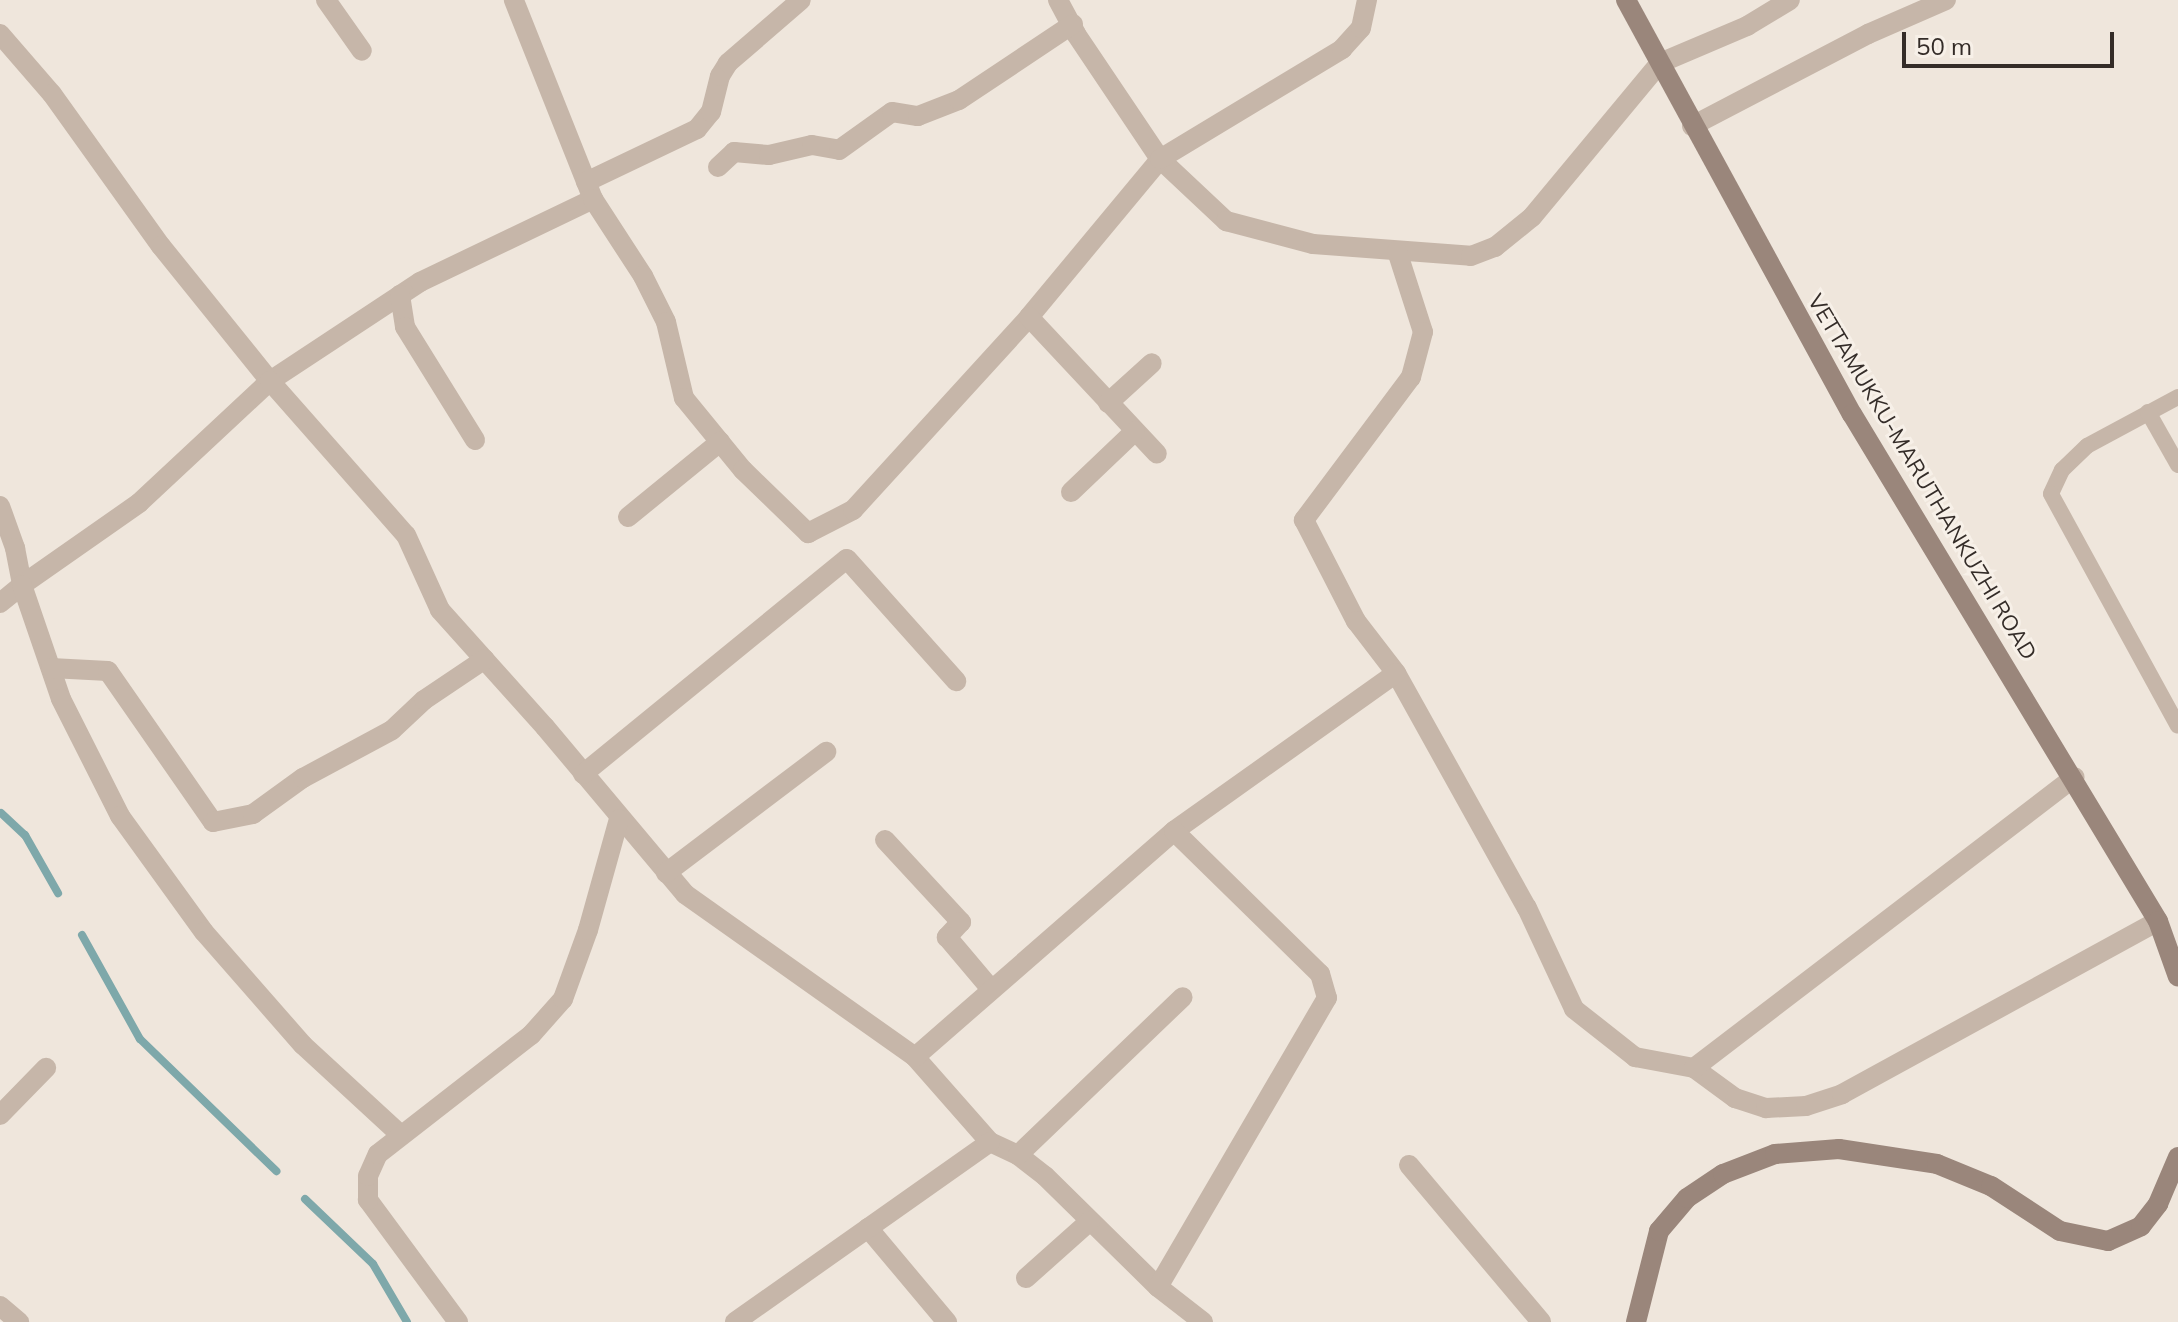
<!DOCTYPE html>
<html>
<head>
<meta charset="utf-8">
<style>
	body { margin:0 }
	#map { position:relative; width:2178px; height:1322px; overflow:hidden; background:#efe6dc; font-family:Mulish,sans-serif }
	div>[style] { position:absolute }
	.stream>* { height:8px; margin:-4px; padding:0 4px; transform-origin:4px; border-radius:4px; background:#7ea8aa }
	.service>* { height:16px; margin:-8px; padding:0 8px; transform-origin:8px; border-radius:8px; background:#c6b6a9 }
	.minor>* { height:20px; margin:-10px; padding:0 10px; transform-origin:10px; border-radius:10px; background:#c6b6a9 }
	.secondary>* { height:20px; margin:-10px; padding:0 10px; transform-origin:10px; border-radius:10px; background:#9a867b }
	span { translate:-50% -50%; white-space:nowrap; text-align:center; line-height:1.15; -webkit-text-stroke:6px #f7f0e8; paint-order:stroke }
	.street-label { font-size:22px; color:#342c28 }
	.scale { position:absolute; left:1902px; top:32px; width:212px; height:36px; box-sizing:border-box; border:4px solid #342c28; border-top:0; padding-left:10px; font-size:24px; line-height:28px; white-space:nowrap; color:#342c28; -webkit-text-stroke:6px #f7f0e8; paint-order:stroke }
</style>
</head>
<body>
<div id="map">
	<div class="stream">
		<i style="left:1px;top:813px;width:33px;rotate:43deg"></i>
		<i style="left:25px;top:835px;width:67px;rotate:60.4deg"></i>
		<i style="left:82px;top:935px;width:119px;rotate:60.9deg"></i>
		<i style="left:140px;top:1039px;width:190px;rotate:44.1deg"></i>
		<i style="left:305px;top:1199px;width:94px;rotate:43.7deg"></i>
		<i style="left:373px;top:1264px;width:67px;rotate:59.6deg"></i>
	</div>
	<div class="service">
		<i style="left:2178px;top:397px;width:103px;rotate:151.7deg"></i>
		<i style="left:2087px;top:446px;width:35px;rotate:136deg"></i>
		<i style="left:2062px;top:470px;width:26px;rotate:115deg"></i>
		<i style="left:2051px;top:494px;width:264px;rotate:61.3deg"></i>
		<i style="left:2148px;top:412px;width:61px;rotate:60.5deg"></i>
	</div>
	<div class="minor">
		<i style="left:326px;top:0;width:62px;rotate:54.8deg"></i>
		<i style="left:1058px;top:0;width:38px;rotate:62deg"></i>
		<i style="left:1076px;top:34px;width:151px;rotate:56.1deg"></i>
		<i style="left:1160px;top:159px;width:91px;rotate:43.2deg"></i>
		<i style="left:1226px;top:221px;width:90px;rotate:14.8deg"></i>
		<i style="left:1313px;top:244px;width:158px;rotate:4.3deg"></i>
		<i style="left:1471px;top:256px;width:26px;rotate:-21deg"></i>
		<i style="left:1495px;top:247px;width:48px;rotate:-39deg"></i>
		<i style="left:1532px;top:217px;width:200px;rotate:-50.3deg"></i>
		<i style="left:1660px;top:63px;width:95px;rotate:-23deg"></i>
		<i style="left:1747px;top:26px;width:50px;rotate:-31.2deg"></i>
		<i style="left:0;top:34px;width:79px;rotate:49.1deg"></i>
		<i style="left:52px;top:94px;width:187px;rotate:54.4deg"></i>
		<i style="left:161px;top:246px;width:174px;rotate:51.1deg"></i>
		<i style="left:270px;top:381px;width:180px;rotate:-33.4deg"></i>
		<i style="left:420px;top:282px;width:192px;rotate:-25.6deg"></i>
		<i style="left:593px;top:199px;width:214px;rotate:-111.7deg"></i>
		<i style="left:1692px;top:126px;width:199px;rotate:-27.6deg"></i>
		<i style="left:1868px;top:34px;width:85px;rotate:-23.6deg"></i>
		<i style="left:718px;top:167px;width:22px;rotate:-43deg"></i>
		<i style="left:734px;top:152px;width:35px;rotate:5deg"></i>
		<i style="left:769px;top:155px;width:44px;rotate:-13.1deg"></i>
		<i style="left:812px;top:145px;width:27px;rotate:10deg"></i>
		<i style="left:839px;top:150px;width:65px;rotate:-35.6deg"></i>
		<i style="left:892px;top:112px;width:26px;rotate:9deg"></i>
		<i style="left:918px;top:116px;width:44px;rotate:-21.3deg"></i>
		<i style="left:959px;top:100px;width:137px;rotate:-33.7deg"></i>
		<i style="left:586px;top:182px;width:123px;rotate:-25.5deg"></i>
		<i style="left:697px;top:129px;width:22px;rotate:-51deg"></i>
		<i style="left:711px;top:112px;width:37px;rotate:-76deg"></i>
		<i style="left:720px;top:76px;width:15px;rotate:-58deg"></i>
		<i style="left:728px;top:63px;width:96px;rotate:-40.8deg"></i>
		<i style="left:593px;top:199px;width:92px;rotate:57deg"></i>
		<i style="left:643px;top:276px;width:51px;rotate:63.4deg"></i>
		<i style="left:666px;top:322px;width:78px;rotate:76.7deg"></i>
		<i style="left:684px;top:398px;width:93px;rotate:50.7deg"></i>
		<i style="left:743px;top:470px;width:91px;rotate:44.1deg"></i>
		<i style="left:808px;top:533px;width:51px;rotate:-27.1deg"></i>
		<i style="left:853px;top:510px;width:261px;rotate:-47.6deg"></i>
		<i style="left:1029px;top:317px;width:205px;rotate:-50.3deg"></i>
		<i style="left:1160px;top:159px;width:213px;rotate:-31.1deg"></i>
		<i style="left:1342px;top:49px;width:28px;rotate:-48deg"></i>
		<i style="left:1361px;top:28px;width:29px;rotate:-78deg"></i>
		<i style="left:1397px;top:251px;width:85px;rotate:72.2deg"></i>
		<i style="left:1423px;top:332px;width:47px;rotate:104.9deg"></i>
		<i style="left:1411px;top:377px;width:179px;rotate:126.8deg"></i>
		<i style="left:1304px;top:520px;width:114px;rotate:62.8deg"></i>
		<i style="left:1356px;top:621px;width:66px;rotate:52.4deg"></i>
		<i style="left:1396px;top:673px;width:269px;rotate:60.9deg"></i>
		<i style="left:1527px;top:908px;width:111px;rotate:65deg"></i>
		<i style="left:1574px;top:1009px;width:78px;rotate:38.2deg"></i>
		<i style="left:1635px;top:1057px;width:60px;rotate:10.6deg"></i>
		<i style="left:1694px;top:1068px;width:51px;rotate:36.2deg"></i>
		<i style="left:1735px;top:1098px;width:33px;rotate:18deg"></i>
		<i style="left:1766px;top:1108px;width:40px;rotate:-2.9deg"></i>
		<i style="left:1806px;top:1106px;width:38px;rotate:-18deg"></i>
		<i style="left:1842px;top:1094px;width:360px;rotate:-28.7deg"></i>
		<i style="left:400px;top:295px;width:32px;rotate:81deg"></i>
		<i style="left:405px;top:327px;width:133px;rotate:58.2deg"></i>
		<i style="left:1029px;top:317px;width:187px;rotate:46.9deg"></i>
		<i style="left:1108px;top:403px;width:59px;rotate:-42.3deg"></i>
		<i style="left:1071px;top:492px;width:88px;rotate:-43.6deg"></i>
		<i style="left:0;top:506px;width:45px;rotate:70.3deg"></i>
		<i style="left:15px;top:548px;width:38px;rotate:79deg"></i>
		<i style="left:22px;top:585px;width:143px;rotate:-35deg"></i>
		<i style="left:139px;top:503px;width:179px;rotate:-43deg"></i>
		<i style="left:270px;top:381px;width:205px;rotate:48.6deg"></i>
		<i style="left:406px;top:535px;width:82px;rotate:65.6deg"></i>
		<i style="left:440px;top:610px;width:157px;rotate:48.1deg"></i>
		<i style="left:545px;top:727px;width:218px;rotate:50deg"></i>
		<i style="left:685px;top:894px;width:282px;rotate:35.3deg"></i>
		<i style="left:915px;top:1057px;width:113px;rotate:48.6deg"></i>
		<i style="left:990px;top:1142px;width:31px;rotate:25deg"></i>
		<i style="left:1018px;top:1155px;width:34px;rotate:38deg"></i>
		<i style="left:1045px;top:1176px;width:158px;rotate:44.5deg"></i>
		<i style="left:1158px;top:1287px;width:57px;rotate:37.9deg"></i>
		<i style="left:628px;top:517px;width:119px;rotate:-39.2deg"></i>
		<i style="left:0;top:603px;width:28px;rotate:-39deg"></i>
		<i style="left:22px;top:585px;width:120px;rotate:71.1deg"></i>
		<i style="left:61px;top:699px;width:131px;rotate:63.2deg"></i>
		<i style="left:120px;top:816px;width:143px;rotate:54.1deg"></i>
		<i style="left:204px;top:932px;width:150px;rotate:48.8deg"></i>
		<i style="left:303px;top:1045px;width:133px;rotate:42.6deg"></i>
		<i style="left:51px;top:668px;width:57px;rotate:3deg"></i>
		<i style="left:108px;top:671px;width:184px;rotate:55.2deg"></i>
		<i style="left:213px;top:822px;width:41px;rotate:-11.3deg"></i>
		<i style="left:253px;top:814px;width:62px;rotate:-35.8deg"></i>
		<i style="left:303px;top:778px;width:101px;rotate:-28.3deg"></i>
		<i style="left:392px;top:730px;width:44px;rotate:-43.2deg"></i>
		<i style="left:424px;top:700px;width:73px;rotate:-33.9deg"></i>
		<i style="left:583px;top:774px;width:340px;rotate:-39.2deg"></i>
		<i style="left:847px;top:559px;width:164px;rotate:48.2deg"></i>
		<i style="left:885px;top:840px;width:112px;rotate:47.2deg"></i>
		<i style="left:961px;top:922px;width:21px;rotate:133deg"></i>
		<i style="left:947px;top:937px;width:68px;rotate:49.8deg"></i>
		<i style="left:666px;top:873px;width:201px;rotate:-37.1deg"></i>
		<i style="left:915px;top:1057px;width:344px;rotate:-41.1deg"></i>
		<i style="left:1174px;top:831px;width:272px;rotate:-35.4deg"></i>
		<i style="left:1694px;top:1068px;width:479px;rotate:-37.4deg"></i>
		<i style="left:0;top:1115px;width:66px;rotate:-45.6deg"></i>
		<i style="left:1018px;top:1155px;width:228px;rotate:-43.8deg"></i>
		<i style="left:1409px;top:1165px;width:205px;rotate:49.9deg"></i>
		<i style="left:868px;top:1228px;width:123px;rotate:50deg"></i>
		<i style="left:1026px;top:1278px;width:86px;rotate:-41.7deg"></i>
		<i style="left:1158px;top:1287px;width:335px;rotate:-59.7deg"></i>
		<i style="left:1327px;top:998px;width:25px;rotate:-106deg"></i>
		<i style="left:1320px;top:974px;width:204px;rotate:-135.6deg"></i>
		<i style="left:0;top:1306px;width:25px;rotate:40deg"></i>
		<i style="left:458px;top:1322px;width:152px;rotate:-126.4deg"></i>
		<i style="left:368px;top:1200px;width:24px;rotate:-90deg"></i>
		<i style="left:368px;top:1176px;width:24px;rotate:-66deg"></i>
		<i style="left:378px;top:1154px;width:194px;rotate:-37.9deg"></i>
		<i style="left:531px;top:1035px;width:48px;rotate:-48.4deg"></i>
		<i style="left:563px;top:999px;width:73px;rotate:-70.1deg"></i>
		<i style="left:588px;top:930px;width:115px;rotate:-74.4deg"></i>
		<i style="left:735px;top:1322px;width:312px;rotate:-35.2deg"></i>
	</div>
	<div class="secondary">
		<i style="left:1626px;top:0;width:472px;rotate:61.4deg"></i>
		<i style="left:1852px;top:414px;width:592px;rotate:58.89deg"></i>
		<i style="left:2158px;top:921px;width:59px;rotate:70.3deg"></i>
		<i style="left:1636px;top:1322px;width:94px;rotate:-75.8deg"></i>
		<i style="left:1659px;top:1231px;width:43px;rotate:-49.7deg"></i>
		<i style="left:1687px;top:1198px;width:43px;rotate:-33.7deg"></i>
		<i style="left:1723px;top:1174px;width:56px;rotate:-21deg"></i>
		<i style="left:1775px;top:1154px;width:64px;rotate:-4.5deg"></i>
		<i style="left:1839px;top:1149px;width:99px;rotate:8.7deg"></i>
		<i style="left:1937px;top:1164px;width:58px;rotate:22.2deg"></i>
		<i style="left:1991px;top:1186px;width:82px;rotate:33.1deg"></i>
		<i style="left:2060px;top:1231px;width:49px;rotate:11.8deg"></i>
		<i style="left:2108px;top:1241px;width:36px;rotate:-24deg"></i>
		<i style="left:2141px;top:1226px;width:28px;rotate:-52deg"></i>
		<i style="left:2158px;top:1204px;width:51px;rotate:-66.9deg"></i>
	</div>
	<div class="street-label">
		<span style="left:1922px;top:477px;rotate:59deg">VETTAMUKKU-MARUTHANKUZHI ROAD</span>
	</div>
	<div class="scale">50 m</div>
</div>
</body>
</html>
